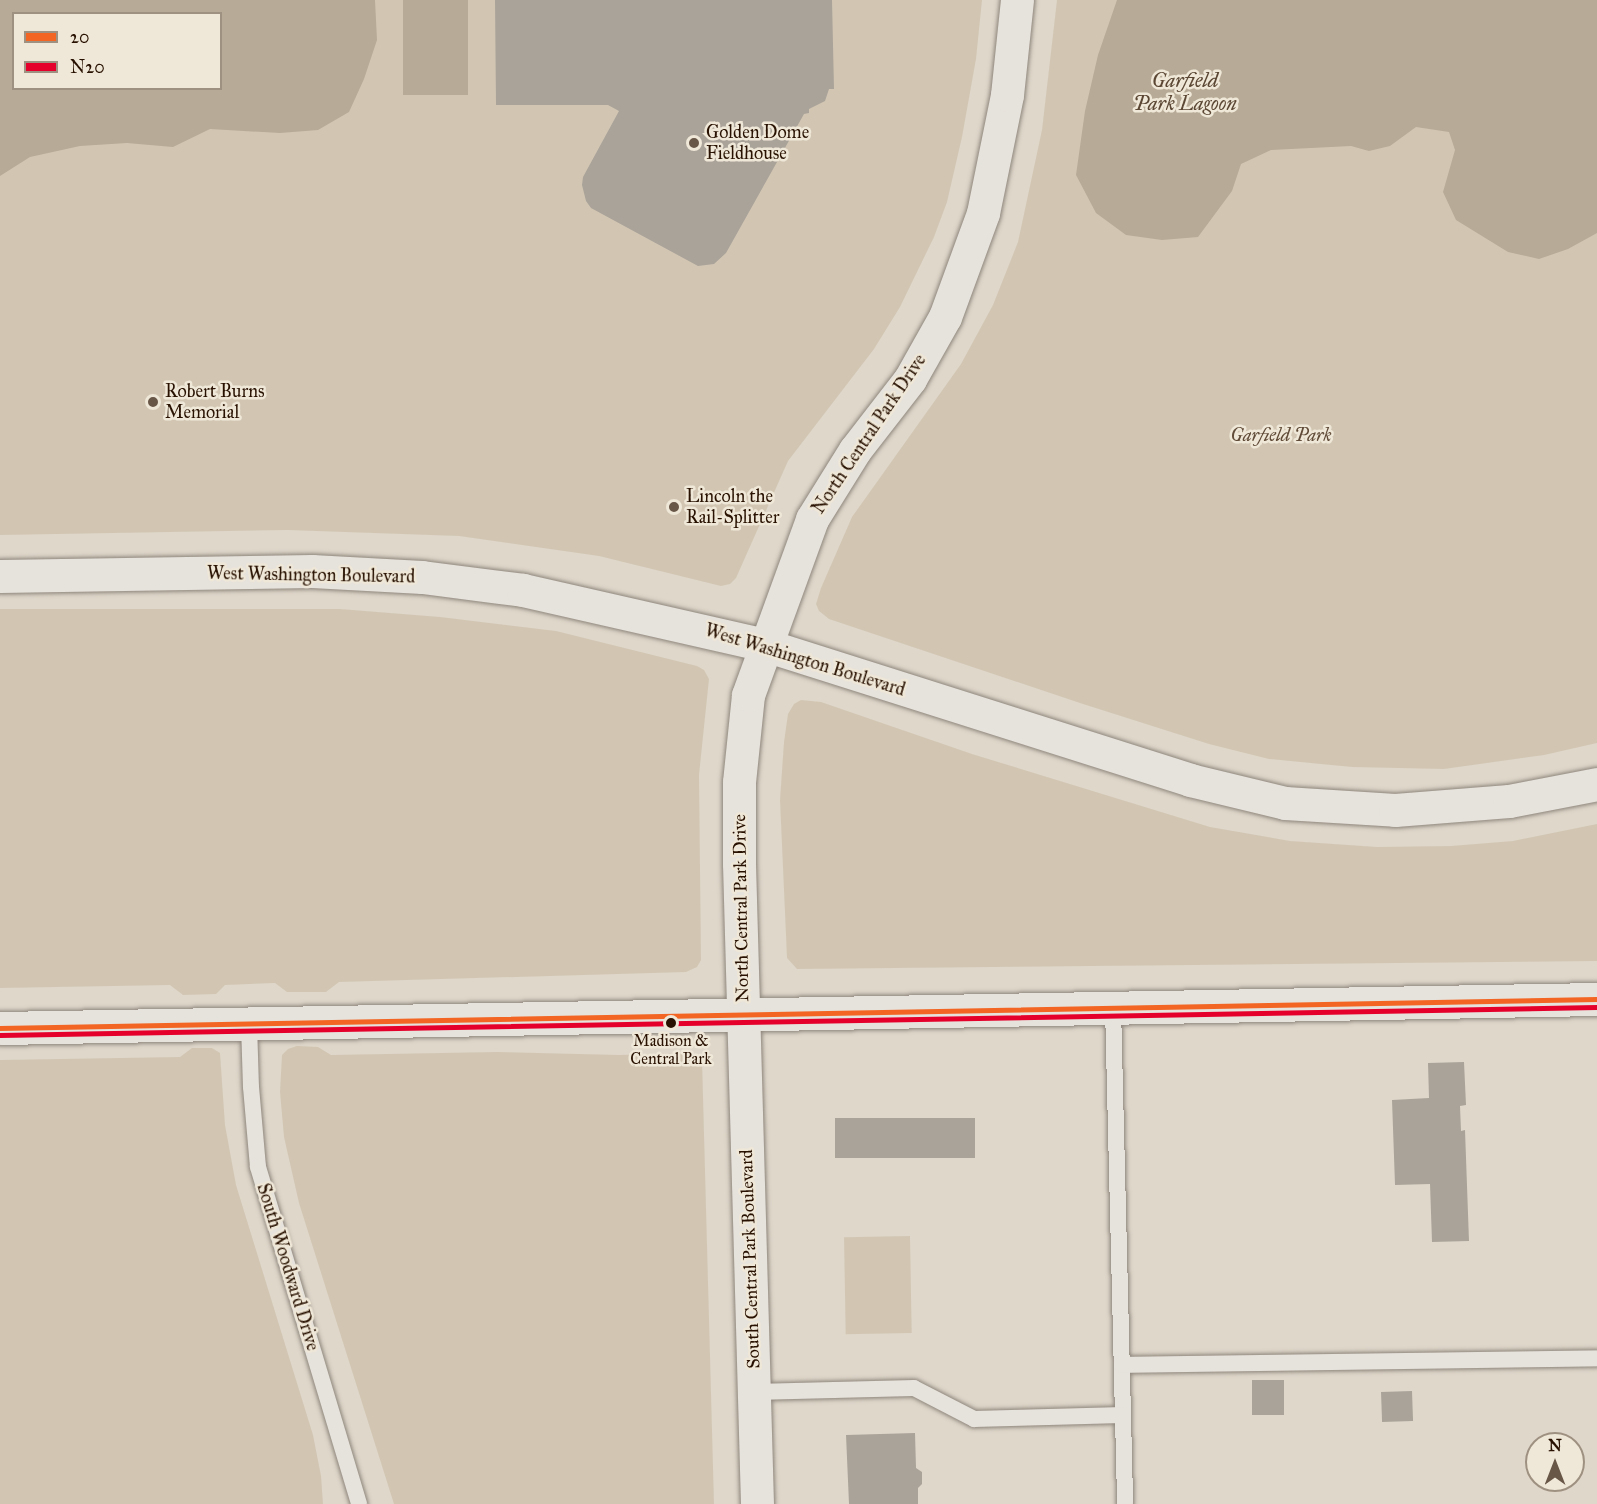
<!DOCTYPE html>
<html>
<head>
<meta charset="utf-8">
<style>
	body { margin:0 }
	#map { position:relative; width:1597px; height:1504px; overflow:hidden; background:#dfd7ca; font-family:"IM FELL Great Primer",serif }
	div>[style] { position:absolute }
	.green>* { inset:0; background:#d2c6b3; transform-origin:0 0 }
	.water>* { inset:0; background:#b7aa96; transform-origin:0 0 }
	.building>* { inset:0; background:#aaa399; transform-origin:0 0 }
	.roads { filter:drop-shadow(0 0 2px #8e867c) drop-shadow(0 0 2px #8e867c) }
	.lane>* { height:16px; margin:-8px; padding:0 8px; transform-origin:8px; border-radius:8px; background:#e6e2dc }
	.secondary>* { height:33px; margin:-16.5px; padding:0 16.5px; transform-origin:16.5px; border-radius:16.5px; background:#e6e2dc }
	.bus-1>* { height:4.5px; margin:-2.25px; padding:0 2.25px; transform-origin:2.25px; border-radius:2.25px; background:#f26522 }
	.bus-2>* { height:4.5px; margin:-2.25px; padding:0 2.25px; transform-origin:2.25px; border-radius:2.25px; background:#e4002b }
	.dots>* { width:16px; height:16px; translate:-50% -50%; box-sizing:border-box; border:3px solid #efe7d7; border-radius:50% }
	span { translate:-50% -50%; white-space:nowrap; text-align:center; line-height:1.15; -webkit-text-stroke:5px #efe7d7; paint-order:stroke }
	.bus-label { font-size:16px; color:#281100 }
	.poi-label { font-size:18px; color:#281100 }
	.left { translate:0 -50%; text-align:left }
	.street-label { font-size:18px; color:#281100 }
	.park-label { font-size:18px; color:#604b38; font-style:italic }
	.water-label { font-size:20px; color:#5a4633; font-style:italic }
	.legend { position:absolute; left:12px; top:12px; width:210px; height:78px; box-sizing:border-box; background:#efe7d7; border:2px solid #9f9181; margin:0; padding:8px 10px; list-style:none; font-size:18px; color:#281100 }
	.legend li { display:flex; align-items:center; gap:12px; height:30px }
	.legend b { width:30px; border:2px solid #9f9181 }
	.north { position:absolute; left:1525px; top:1432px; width:60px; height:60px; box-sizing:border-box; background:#efe7d7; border:2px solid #9f9181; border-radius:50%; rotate:0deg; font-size:16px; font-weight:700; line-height:24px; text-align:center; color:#281100 }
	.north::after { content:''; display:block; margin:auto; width:21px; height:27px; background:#685647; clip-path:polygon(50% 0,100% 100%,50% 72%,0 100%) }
</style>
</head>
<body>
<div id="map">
	<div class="green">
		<i style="clip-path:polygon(evenodd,0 0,982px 0,976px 59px,962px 137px,947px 202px,934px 237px,900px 307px,874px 349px,788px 461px,736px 578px,730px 584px,721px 586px,599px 556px,459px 536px,288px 530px,0 535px,0 0,14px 14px,220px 14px,220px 88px,14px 88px,14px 14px)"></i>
		<i style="clip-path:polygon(1057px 0,1597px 0,1597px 743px,1544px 755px,1444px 769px,1352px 767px,1269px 759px,1209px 744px,1083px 704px,829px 619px,819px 611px,816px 604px,821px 588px,852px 517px,961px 364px,993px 305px,1018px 242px,1042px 130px)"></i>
		<i style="clip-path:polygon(0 609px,340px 609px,440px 617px,556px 631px,697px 666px,704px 670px,709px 679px,699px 775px,701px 960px,697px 967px,686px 972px,339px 982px,326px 992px,287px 992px,275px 983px,225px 985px,216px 994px,183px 995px,170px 985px,0 988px)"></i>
		<i style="clip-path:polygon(801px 700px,821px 702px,972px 754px,1210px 827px,1290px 841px,1377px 847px,1451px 846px,1513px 841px,1597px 824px,1597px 961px,797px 969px,787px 958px,780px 800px,784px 742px,788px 714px,794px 704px)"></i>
		<i style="clip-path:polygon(297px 1046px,318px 1047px,331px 1055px,496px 1052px,619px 1055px,692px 1053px,702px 1059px,714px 1504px,394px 1504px,299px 1203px,284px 1137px,280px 1092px,282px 1055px,288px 1049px)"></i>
		<i style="clip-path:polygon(192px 1048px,212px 1048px,220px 1053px,225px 1125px,236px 1185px,313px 1435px,321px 1476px,323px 1504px,0 1504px,0 1060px,180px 1057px)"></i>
		<i style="left:910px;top:1236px;width:97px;height:66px;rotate:89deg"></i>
	</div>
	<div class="water">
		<i style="clip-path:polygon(evenodd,0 0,375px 0,377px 40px,364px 79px,349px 112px,318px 130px,280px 133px,210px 129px,173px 147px,127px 143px,80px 146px,30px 157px,0 176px,0 0,14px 14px,220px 14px,220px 88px,14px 88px,14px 14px)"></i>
		<i style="left:403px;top:0;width:65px;height:95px"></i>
		<i style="clip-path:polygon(1117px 0,1597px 0,1597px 233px,1568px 249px,1539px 259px,1508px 252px,1456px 220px,1443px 192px,1455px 150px,1449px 132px,1416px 127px,1390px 146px,1369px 151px,1351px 146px,1271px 150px,1241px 164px,1232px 191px,1198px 237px,1162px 240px,1126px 235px,1096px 213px,1076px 175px,1085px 111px,1098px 55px)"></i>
	</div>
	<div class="building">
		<i style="clip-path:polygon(495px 0,832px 0,834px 89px,829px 89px,825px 101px,809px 109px,809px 113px,804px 114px,726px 253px,714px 264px,698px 266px,591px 208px,586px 201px,582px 185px,583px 177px,619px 111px,608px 105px,496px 105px)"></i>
		<i style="clip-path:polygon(1464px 1062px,1466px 1105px,1460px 1106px,1461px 1131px,1465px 1130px,1469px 1241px,1432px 1242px,1430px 1184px,1395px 1185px,1392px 1100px,1429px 1098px,1428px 1063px)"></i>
		<i style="left:975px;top:1118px;width:40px;height:140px;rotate:90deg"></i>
		<i style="left:1252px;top:1380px;width:32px;height:35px"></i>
		<i style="left:1412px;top:1391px;width:30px;height:31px;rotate:88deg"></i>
		<i style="clip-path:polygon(915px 1433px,916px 1468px,922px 1472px,922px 1484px,918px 1488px,918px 1504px,849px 1504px,846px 1435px)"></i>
	</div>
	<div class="roads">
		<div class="lane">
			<i style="left:1113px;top:1007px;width:497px;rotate:88.6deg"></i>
			<i style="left:249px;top:1024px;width:63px;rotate:88.2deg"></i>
			<i style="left:251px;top:1087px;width:80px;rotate:85deg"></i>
			<i style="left:258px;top:1167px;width:352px;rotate:73.3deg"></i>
			<i style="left:1122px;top:1365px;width:475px;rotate:-0.8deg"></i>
			<i style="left:754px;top:1392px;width:160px;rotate:-1.4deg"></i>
			<i style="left:914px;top:1388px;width:68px;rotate:27.3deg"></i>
			<i style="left:974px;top:1419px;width:149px;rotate:-1.5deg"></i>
		</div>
		<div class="secondary">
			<i style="left:0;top:576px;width:312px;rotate:-0.9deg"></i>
			<i style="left:312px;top:571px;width:110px;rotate:3.1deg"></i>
			<i style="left:422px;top:577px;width:102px;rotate:7.3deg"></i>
			<i style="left:523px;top:590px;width:248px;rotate:12.8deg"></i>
			<i style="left:765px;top:645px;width:446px;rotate:17.6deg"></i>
			<i style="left:1190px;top:780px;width:98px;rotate:13.6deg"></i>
			<i style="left:1285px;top:803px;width:110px;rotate:3.6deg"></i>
			<i style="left:1395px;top:810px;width:114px;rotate:-4.5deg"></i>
			<i style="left:1509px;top:801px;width:90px;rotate:-10.9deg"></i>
			<i style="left:0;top:1028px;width:1597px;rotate:-1.04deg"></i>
			<i style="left:757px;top:1504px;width:641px;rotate:-91.61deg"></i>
			<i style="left:739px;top:863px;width:81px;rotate:-90deg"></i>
			<i style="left:739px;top:782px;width:87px;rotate:-84.1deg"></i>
			<i style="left:748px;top:695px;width:187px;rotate:-70deg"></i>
			<i style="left:812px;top:519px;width:81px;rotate:-58.1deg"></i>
			<i style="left:855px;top:450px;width:90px;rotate:-52.2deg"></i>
			<i style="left:910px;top:379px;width:71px;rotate:-60.6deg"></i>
			<i style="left:945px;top:317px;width:111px;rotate:-69.9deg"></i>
			<i style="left:983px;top:213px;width:120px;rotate:-78.5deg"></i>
			<i style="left:1007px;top:95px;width:96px;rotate:-84deg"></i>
		</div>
	</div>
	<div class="bus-1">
		<i style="left:0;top:1028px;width:1597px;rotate:-1.04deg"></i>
	</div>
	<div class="bus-2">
		<i style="left:0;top:1035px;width:1597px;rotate:-1deg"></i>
	</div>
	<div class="dots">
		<i style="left:694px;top:143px;background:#685647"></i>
		<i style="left:153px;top:402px;background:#685647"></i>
		<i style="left:674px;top:507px;background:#685647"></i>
		<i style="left:671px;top:1023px;background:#281100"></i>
	</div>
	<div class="bus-label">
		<span style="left:671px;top:1050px">Madison &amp;<br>Central Park</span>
	</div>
	<div class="poi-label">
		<span class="left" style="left:706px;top:143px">Golden Dome<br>Fieldhouse</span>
		<span class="left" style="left:165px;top:402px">Robert Burns<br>Memorial</span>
		<span class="left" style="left:686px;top:507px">Lincoln the<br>Rail-Splitter</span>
	</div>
	<div class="street-label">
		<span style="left:869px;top:434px;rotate:-56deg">North Central Park Drive</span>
		<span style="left:311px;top:575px;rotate:1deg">West Washington Boulevard</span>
		<span style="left:805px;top:660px;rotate:17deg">West Washington Boulevard</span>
		<span style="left:741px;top:908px;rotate:-91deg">North Central Park Drive</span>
		<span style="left:750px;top:1259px;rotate:-92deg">South Central Park Boulevard</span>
		<span style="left:288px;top:1267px;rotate:73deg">South Woodward Drive</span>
	</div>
	<div class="park-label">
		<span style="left:1281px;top:435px">Garfield Park</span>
	</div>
	<div class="water-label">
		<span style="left:1185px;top:92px">Garfield<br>Park Lagoon</span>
	</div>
	<ul class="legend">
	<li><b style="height:8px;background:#f26522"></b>20</li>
	<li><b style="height:8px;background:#e4002b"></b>N20</li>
	</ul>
	<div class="north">N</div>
</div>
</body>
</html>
